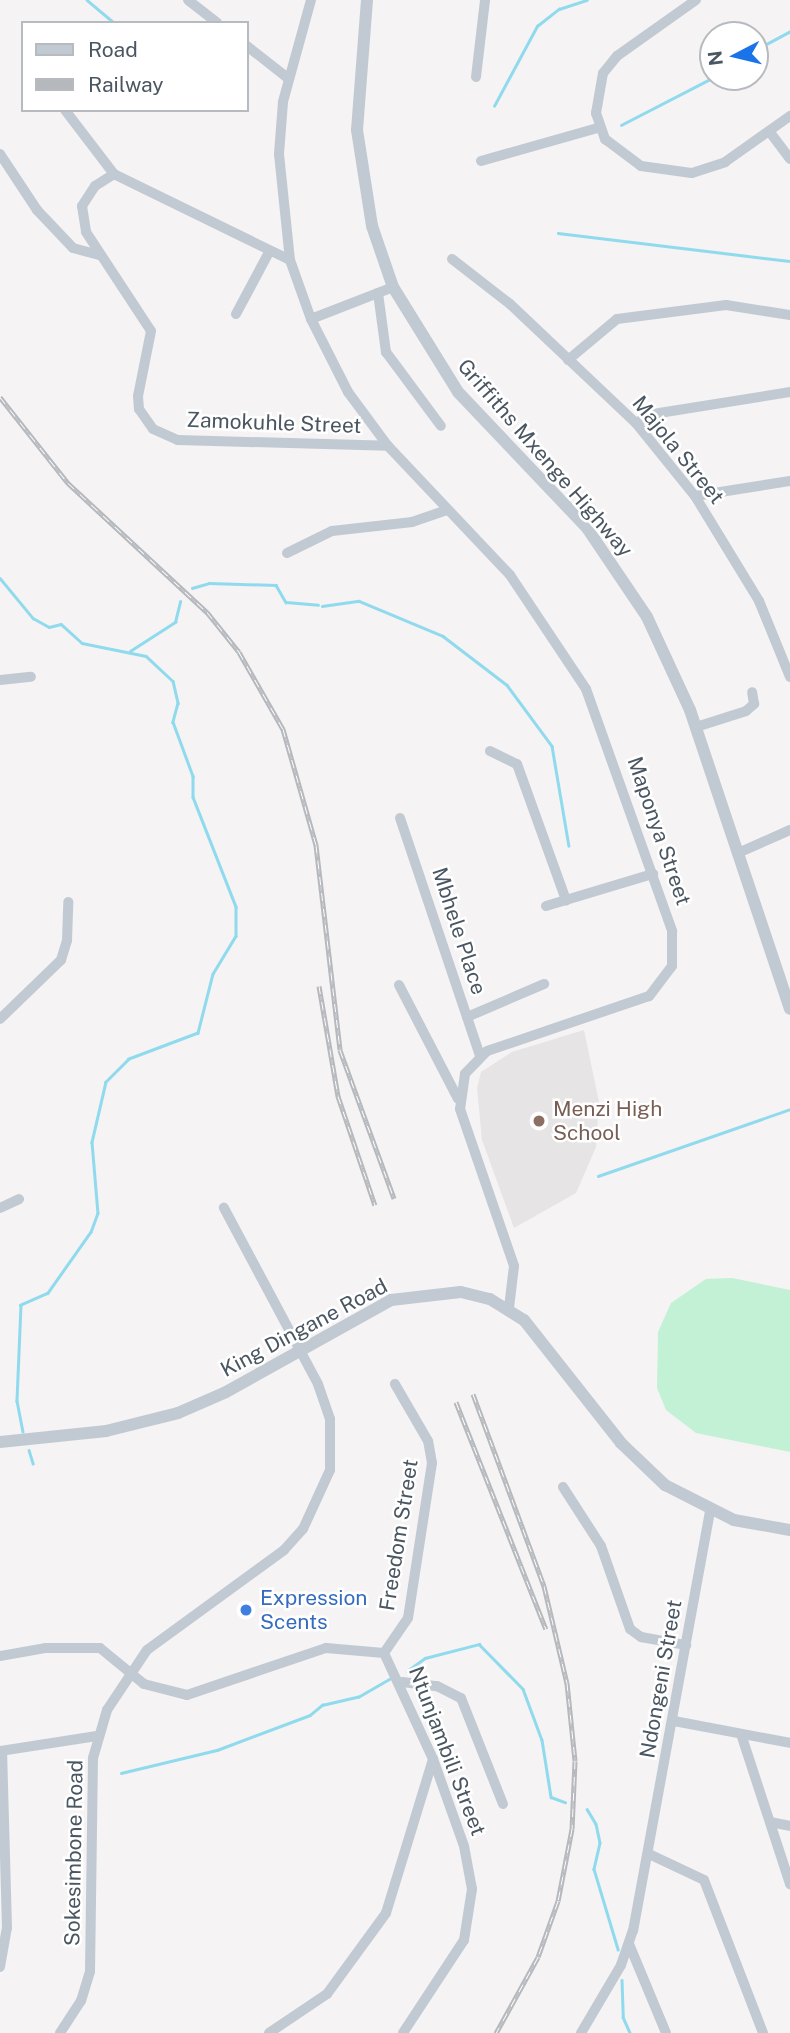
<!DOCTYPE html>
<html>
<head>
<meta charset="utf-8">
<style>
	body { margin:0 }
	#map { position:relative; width:790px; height:2033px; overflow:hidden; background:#f5f3f3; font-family:"Public Sans",sans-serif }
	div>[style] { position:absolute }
	.education>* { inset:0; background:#e6e4e5 }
	.green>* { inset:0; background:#c3f1d5 }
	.stream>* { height:2.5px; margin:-1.25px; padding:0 1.25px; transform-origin:1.25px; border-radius:1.25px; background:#90daee }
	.minor>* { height:10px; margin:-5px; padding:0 5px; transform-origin:5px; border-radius:5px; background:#c1cad2 }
	.tertiary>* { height:12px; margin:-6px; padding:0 6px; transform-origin:6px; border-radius:6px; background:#c1cad2 }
	.rail>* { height:5px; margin-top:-2.5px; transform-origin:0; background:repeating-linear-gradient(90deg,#fff 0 8px,#b5b8bd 0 16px); box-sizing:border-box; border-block:2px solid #b5b8bd }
	.dots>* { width:19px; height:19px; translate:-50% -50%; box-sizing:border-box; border:4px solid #fff; border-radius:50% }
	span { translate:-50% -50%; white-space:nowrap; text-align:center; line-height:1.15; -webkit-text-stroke:5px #fff; paint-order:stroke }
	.street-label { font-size:21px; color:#4a5661 }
	.education-label { font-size:21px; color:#785e54 }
	.left { translate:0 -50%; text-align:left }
	.shop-label { font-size:21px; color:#366cbe }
	.legend { position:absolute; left:21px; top:21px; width:228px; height:91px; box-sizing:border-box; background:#fff; border:2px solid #b7bbc0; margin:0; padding:9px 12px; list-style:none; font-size:21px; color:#4a5661 }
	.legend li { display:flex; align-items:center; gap:14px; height:35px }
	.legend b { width:35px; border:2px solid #b7bbc0 }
	.north { position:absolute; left:699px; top:21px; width:70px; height:70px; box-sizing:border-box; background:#fff; border:2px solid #b7bbc0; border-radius:50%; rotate:263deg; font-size:19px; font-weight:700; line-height:28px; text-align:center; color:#4a5661 }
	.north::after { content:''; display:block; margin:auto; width:24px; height:32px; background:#1a73e8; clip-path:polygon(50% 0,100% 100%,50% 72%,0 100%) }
</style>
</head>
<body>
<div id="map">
	<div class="education">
		<i style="clip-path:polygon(584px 1030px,599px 1102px,596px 1147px,576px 1193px,514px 1228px,482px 1140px,477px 1088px,481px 1072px,512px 1052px)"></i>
	</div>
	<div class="green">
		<i style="clip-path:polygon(732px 1278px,790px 1290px,790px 1452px,696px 1433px,666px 1410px,657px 1388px,658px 1332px,671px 1303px,706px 1279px)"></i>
	</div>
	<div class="stream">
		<i style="left:87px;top:0;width:35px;rotate:40deg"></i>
		<i style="left:755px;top:50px;width:40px;rotate:-28deg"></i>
		<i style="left:494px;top:106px;width:91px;rotate:-61.7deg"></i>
		<i style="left:537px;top:26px;width:28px;rotate:-38deg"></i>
		<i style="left:559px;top:9px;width:29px;rotate:-18deg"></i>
		<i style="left:621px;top:125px;width:105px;rotate:-27.3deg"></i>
		<i style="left:558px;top:233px;width:234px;rotate:6.9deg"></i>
		<i style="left:0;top:578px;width:52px;rotate:50.5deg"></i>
		<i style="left:33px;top:618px;width:18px;rotate:29deg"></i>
		<i style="left:49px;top:627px;width:12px;rotate:-14deg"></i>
		<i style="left:61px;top:624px;width:28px;rotate:42deg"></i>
		<i style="left:82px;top:643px;width:65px;rotate:11.5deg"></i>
		<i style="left:146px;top:656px;width:37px;rotate:43deg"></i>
		<i style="left:173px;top:681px;width:23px;rotate:77deg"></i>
		<i style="left:178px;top:703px;width:20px;rotate:105deg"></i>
		<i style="left:173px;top:722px;width:58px;rotate:69.7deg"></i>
		<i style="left:193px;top:776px;width:21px;rotate:90deg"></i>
		<i style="left:193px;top:797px;width:118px;rotate:68.6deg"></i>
		<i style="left:236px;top:907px;width:29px;rotate:90deg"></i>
		<i style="left:236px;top:936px;width:44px;rotate:121.2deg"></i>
		<i style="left:213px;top:974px;width:61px;rotate:104.3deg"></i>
		<i style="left:198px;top:1033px;width:74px;rotate:159.4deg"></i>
		<i style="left:129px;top:1059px;width:33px;rotate:135deg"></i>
		<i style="left:106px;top:1082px;width:62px;rotate:103.1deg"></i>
		<i style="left:92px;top:1142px;width:71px;rotate:85.2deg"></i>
		<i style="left:98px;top:1213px;width:20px;rotate:110deg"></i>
		<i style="left:91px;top:1232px;width:75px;rotate:125.2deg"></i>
		<i style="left:48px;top:1293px;width:30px;rotate:156deg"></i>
		<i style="left:21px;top:1305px;width:96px;rotate:92.4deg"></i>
		<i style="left:17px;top:1401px;width:31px;rotate:79deg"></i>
		<i style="left:192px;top:588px;width:18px;rotate:-16deg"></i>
		<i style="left:209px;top:583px;width:67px;rotate:1.7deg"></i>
		<i style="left:276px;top:585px;width:20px;rotate:60deg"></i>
		<i style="left:286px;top:602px;width:32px;rotate:5deg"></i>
		<i style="left:322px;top:606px;width:37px;rotate:-8deg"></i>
		<i style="left:359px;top:601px;width:91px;rotate:22.6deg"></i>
		<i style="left:443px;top:636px;width:81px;rotate:37.4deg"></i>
		<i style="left:507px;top:685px;width:76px;rotate:53.6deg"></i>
		<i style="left:552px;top:746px;width:101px;rotate:80.4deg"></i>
		<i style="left:130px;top:651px;width:54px;rotate:-32.8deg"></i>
		<i style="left:175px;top:622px;width:21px;rotate:-76deg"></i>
		<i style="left:598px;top:1176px;width:203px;rotate:-19.2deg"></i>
		<i style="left:29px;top:1450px;width:14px;rotate:73deg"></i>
		<i style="left:407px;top:1671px;width:22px;rotate:-36deg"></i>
		<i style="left:425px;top:1658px;width:56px;rotate:-14.5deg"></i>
		<i style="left:479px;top:1644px;width:63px;rotate:45.6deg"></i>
		<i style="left:523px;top:1689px;width:54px;rotate:69.6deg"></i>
		<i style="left:542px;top:1740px;width:58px;rotate:81deg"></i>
		<i style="left:551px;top:1797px;width:15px;rotate:20deg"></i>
		<i style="left:121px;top:1773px;width:99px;rotate:-13.5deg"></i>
		<i style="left:217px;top:1750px;width:99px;rotate:-20.6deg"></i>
		<i style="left:310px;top:1715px;width:16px;rotate:-40deg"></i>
		<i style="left:322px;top:1705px;width:37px;rotate:-13deg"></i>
		<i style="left:358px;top:1697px;width:38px;rotate:-30deg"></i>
		<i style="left:587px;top:1809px;width:17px;rotate:59deg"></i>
		<i style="left:596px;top:1824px;width:19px;rotate:78deg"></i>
		<i style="left:600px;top:1843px;width:27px;rotate:103deg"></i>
		<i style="left:594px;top:1869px;width:84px;rotate:73.3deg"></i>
		<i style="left:622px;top:1980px;width:37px;rotate:88deg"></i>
		<i style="left:623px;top:2017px;width:17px;rotate:66deg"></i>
	</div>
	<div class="minor">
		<i style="left:188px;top:0;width:37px;rotate:38deg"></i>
		<i style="left:311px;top:0;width:106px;rotate:105.4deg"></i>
		<i style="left:283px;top:102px;width:52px;rotate:94.4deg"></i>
		<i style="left:279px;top:154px;width:107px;rotate:84.1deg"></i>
		<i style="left:290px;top:260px;width:63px;rotate:70.4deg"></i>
		<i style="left:311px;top:319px;width:82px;rotate:63.1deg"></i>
		<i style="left:348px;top:392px;width:67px;rotate:53.5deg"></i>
		<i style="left:388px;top:446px;width:178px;rotate:46.6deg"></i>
		<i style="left:510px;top:575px;width:137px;rotate:56.3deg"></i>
		<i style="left:586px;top:689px;width:257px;rotate:70.4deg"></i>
		<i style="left:672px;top:931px;width:35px;rotate:90deg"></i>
		<i style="left:672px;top:966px;width:38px;rotate:127deg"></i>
		<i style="left:649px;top:996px;width:171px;rotate:161.2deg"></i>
		<i style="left:487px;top:1051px;width:32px;rotate:134deg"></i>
		<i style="left:465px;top:1074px;width:35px;rotate:98deg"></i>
		<i style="left:460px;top:1109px;width:166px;rotate:71deg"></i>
		<i style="left:514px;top:1266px;width:42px;rotate:96.8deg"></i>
		<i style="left:696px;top:0;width:97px;rotate:144.7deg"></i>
		<i style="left:617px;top:56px;width:22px;rotate:129deg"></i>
		<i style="left:603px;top:73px;width:41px;rotate:99.9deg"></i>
		<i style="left:596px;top:113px;width:28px;rotate:71deg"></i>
		<i style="left:605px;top:139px;width:45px;rotate:36.9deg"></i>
		<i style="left:641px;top:166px;width:51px;rotate:7.8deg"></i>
		<i style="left:692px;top:173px;width:35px;rotate:-18deg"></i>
		<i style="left:725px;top:162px;width:80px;rotate:-35.3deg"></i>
		<i style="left:247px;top:46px;width:53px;rotate:38.2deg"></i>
		<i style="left:476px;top:77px;width:78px;rotate:-83.3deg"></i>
		<i style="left:65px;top:110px;width:81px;rotate:52.6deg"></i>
		<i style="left:769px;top:131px;width:35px;rotate:53deg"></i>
		<i style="left:0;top:154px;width:67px;rotate:56.5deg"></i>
		<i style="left:37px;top:210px;width:52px;rotate:46.5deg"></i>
		<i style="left:73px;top:248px;width:27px;rotate:15deg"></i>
		<i style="left:481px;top:161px;width:122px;rotate:-15.8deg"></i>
		<i style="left:452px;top:259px;width:73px;rotate:37.8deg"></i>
		<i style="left:510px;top:304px;width:173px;rotate:43.4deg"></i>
		<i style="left:636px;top:423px;width:94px;rotate:51.1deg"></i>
		<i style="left:695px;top:496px;width:123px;rotate:58.6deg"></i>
		<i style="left:759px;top:601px;width:82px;rotate:67.8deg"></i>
		<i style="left:290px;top:260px;width:196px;rotate:-154deg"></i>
		<i style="left:114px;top:174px;width:22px;rotate:148deg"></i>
		<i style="left:95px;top:186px;width:24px;rotate:123deg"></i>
		<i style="left:82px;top:206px;width:26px;rotate:81deg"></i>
		<i style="left:86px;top:232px;width:118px;rotate:56.7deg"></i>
		<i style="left:151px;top:331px;width:66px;rotate:101.3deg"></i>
		<i style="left:138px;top:396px;width:13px;rotate:86deg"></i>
		<i style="left:139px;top:409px;width:24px;rotate:55deg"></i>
		<i style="left:153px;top:429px;width:27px;rotate:24deg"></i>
		<i style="left:178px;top:440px;width:210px;rotate:1.6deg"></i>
		<i style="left:378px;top:293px;width:60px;rotate:82.3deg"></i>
		<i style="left:386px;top:352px;width:92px;rotate:53.4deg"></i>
		<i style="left:236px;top:314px;width:68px;rotate:-61.9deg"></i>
		<i style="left:311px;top:319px;width:88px;rotate:-21.3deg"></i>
		<i style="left:568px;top:360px;width:64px;rotate:-39.9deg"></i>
		<i style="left:617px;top:319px;width:110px;rotate:-7.3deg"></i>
		<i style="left:726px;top:305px;width:65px;rotate:8.9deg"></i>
		<i style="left:636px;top:423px;width:19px;rotate:-28deg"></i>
		<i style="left:653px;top:414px;width:139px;rotate:-9.1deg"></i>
		<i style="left:695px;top:496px;width:96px;rotate:-9deg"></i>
		<i style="left:287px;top:553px;width:50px;rotate:-26.1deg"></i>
		<i style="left:332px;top:531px;width:81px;rotate:-6.4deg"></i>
		<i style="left:412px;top:522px;width:37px;rotate:-19deg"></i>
		<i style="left:0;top:680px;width:31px;rotate:-6deg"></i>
		<i style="left:696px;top:727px;width:52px;rotate:-17.7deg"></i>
		<i style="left:746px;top:711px;width:11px;rotate:-41deg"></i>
		<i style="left:754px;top:704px;width:12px;rotate:-99deg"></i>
		<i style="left:490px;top:751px;width:30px;rotate:26deg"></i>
		<i style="left:517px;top:764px;width:145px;rotate:70.2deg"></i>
		<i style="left:400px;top:818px;width:251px;rotate:71.4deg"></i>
		<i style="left:738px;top:853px;width:57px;rotate:-23.9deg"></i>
		<i style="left:546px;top:906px;width:112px;rotate:-16.7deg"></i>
		<i style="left:399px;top:985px;width:128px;rotate:62.6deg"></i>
		<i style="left:467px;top:1017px;width:84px;rotate:-23.2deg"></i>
		<i style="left:0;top:1019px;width:85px;rotate:-44deg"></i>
		<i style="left:61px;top:960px;width:21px;rotate:-73deg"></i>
		<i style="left:67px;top:940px;width:38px;rotate:-88deg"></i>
		<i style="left:0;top:1208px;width:21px;rotate:-25deg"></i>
		<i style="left:563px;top:1487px;width:70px;rotate:57.2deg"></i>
		<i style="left:601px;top:1546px;width:88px;rotate:70.7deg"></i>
		<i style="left:630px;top:1629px;width:14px;rotate:36deg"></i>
		<i style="left:641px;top:1637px;width:46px;rotate:10.1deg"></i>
		<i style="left:384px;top:1653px;width:42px;rotate:-55.6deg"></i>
		<i style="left:408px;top:1618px;width:157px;rotate:-81.2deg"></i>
		<i style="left:432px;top:1463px;width:22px;rotate:-100deg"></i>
		<i style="left:428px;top:1441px;width:66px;rotate:-120.1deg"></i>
		<i style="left:0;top:1656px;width:47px;rotate:-9.9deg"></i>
		<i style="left:46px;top:1648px;width:54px"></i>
		<i style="left:100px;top:1648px;width:57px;rotate:39.3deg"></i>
		<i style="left:144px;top:1684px;width:44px;rotate:14.3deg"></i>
		<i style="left:187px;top:1695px;width:147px;rotate:-18.7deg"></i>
		<i style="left:326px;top:1648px;width:58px;rotate:4.9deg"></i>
		<i style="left:384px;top:1653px;width:117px;rotate:65.2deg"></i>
		<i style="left:433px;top:1759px;width:92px;rotate:70.4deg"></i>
		<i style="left:464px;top:1846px;width:44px;rotate:79.5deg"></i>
		<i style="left:472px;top:1889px;width:52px;rotate:98.9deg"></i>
		<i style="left:464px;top:1940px;width:111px;rotate:123.3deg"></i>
		<i style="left:402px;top:1682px;width:35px;rotate:7deg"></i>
		<i style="left:437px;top:1686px;width:27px;rotate:27deg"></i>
		<i style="left:461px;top:1698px;width:114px;rotate:68.4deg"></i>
		<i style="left:674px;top:1721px;width:118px;rotate:10.7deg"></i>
		<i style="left:741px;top:1734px;width:158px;rotate:71.9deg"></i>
		<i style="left:0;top:1751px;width:98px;rotate:-8.8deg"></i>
		<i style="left:770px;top:1822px;width:20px;rotate:11deg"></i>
		<i style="left:649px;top:1854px;width:61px;rotate:25.3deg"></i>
		<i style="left:704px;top:1880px;width:164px;rotate:68.9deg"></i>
		<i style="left:629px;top:1944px;width:96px;rotate:67.4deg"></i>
		<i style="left:0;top:1967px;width:40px;rotate:-80deg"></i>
		<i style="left:7px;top:1928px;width:177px;rotate:-91.6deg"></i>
		<i style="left:60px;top:2033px;width:38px;rotate:-57deg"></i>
		<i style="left:81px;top:2001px;width:30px;rotate:-73deg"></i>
		<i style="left:90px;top:1972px;width:214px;rotate:-89.2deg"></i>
		<i style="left:93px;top:1758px;width:50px;rotate:-73.7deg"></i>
		<i style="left:107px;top:1710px;width:72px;rotate:-56.3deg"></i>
		<i style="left:147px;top:1650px;width:170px;rotate:-36.1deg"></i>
		<i style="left:284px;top:1550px;width:28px;rotate:-48deg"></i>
		<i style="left:303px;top:1529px;width:65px;rotate:-65.4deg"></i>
		<i style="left:330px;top:1470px;width:51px;rotate:-90deg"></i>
		<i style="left:330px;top:1419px;width:37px;rotate:-109deg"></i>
		<i style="left:318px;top:1384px;width:200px;rotate:-118.1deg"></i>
		<i style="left:269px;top:2033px;width:70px;rotate:-33.9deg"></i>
		<i style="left:327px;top:1994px;width:100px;rotate:-53.9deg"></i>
		<i style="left:386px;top:1913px;width:161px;rotate:-73deg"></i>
		<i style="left:581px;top:2033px;width:79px;rotate:-59.5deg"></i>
		<i style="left:621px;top:1965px;width:36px;rotate:-71deg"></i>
		<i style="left:633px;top:1931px;width:427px;rotate:-79.6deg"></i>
	</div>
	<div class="tertiary">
		<i style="left:367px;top:0;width:130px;rotate:94.4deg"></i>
		<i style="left:357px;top:130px;width:97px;rotate:81.1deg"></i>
		<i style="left:372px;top:226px;width:65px;rotate:71deg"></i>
		<i style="left:393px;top:287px;width:123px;rotate:58.2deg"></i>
		<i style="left:458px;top:392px;width:187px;rotate:46.5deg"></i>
		<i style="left:587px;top:528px;width:107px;rotate:56deg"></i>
		<i style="left:647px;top:617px;width:102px;rotate:65.2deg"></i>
		<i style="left:690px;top:710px;width:315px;rotate:71.5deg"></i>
		<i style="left:0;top:1442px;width:107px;rotate:-5.9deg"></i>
		<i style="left:106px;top:1431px;width:74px;rotate:-14deg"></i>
		<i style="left:178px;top:1413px;width:52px;rotate:-23.6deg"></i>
		<i style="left:226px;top:1392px;width:189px;rotate:-29.1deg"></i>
		<i style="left:391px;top:1300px;width:70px;rotate:-6.5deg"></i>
		<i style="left:461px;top:1292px;width:30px;rotate:14deg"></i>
		<i style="left:490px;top:1299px;width:40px;rotate:32deg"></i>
		<i style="left:524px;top:1320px;width:157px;rotate:51.7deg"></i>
		<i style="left:621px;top:1443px;width:61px;rotate:43.7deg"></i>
		<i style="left:665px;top:1485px;width:77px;rotate:26.9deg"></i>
		<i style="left:734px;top:1520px;width:57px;rotate:10.1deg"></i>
	</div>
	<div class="rail">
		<i style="left:0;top:397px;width:110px;rotate:51.7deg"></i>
		<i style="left:68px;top:483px;width:190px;rotate:42.9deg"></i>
		<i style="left:207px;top:612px;width:51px;rotate:51.3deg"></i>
		<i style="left:239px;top:652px;width:89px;rotate:60.3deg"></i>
		<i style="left:283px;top:729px;width:121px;rotate:74.1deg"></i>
		<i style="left:316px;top:845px;width:206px;rotate:83.3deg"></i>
		<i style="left:340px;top:1050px;width:158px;rotate:70deg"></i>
		<i style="left:319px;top:986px;width:112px;rotate:80.2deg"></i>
		<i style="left:338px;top:1096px;width:115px;rotate:71.3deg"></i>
		<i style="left:473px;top:1394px;width:205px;rotate:69.7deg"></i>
		<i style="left:544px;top:1586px;width:100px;rotate:76.7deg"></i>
		<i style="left:567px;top:1683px;width:78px;rotate:84.1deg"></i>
		<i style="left:575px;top:1761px;width:68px;rotate:92.5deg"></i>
		<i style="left:572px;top:1829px;width:73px;rotate:101deg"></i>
		<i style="left:558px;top:1901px;width:59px;rotate:109.7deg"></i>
		<i style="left:538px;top:1957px;width:87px;rotate:118.9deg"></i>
		<i style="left:456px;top:1402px;width:244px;rotate:68.4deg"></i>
	</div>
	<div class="dots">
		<i style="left:539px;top:1121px;background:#8d6e63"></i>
		<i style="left:246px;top:1610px;background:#3f7fe0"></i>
	</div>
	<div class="street-label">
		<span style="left:274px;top:423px;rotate:2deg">Zamokuhle Street</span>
		<span style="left:678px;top:450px;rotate:51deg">Majola Street</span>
		<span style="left:545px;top:458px;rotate:49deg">Griffiths Mxenge Highway</span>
		<span style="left:659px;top:831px;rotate:71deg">Maponya Street</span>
		<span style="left:459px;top:931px;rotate:72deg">Mbhele Place</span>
		<span style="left:304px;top:1328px;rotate:-28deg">King Dingane Road</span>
		<span style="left:399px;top:1535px;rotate:-81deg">Freedom Street</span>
		<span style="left:661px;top:1679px;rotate:-80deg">Ndongeni Street</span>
		<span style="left:447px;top:1751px;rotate:69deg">Ntunjambili Street</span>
		<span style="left:74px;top:1853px;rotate:-89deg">Sokesimbone Road</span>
	</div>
	<div class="education-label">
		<span class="left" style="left:553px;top:1121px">Menzi High<br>School</span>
	</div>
	<div class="shop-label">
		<span class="left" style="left:260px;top:1610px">Expression<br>Scents</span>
	</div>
	<ul class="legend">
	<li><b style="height:9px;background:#c1cad2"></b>Road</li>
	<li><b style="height:9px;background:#b5b8bd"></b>Railway</li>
	</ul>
	<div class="north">N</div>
</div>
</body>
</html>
